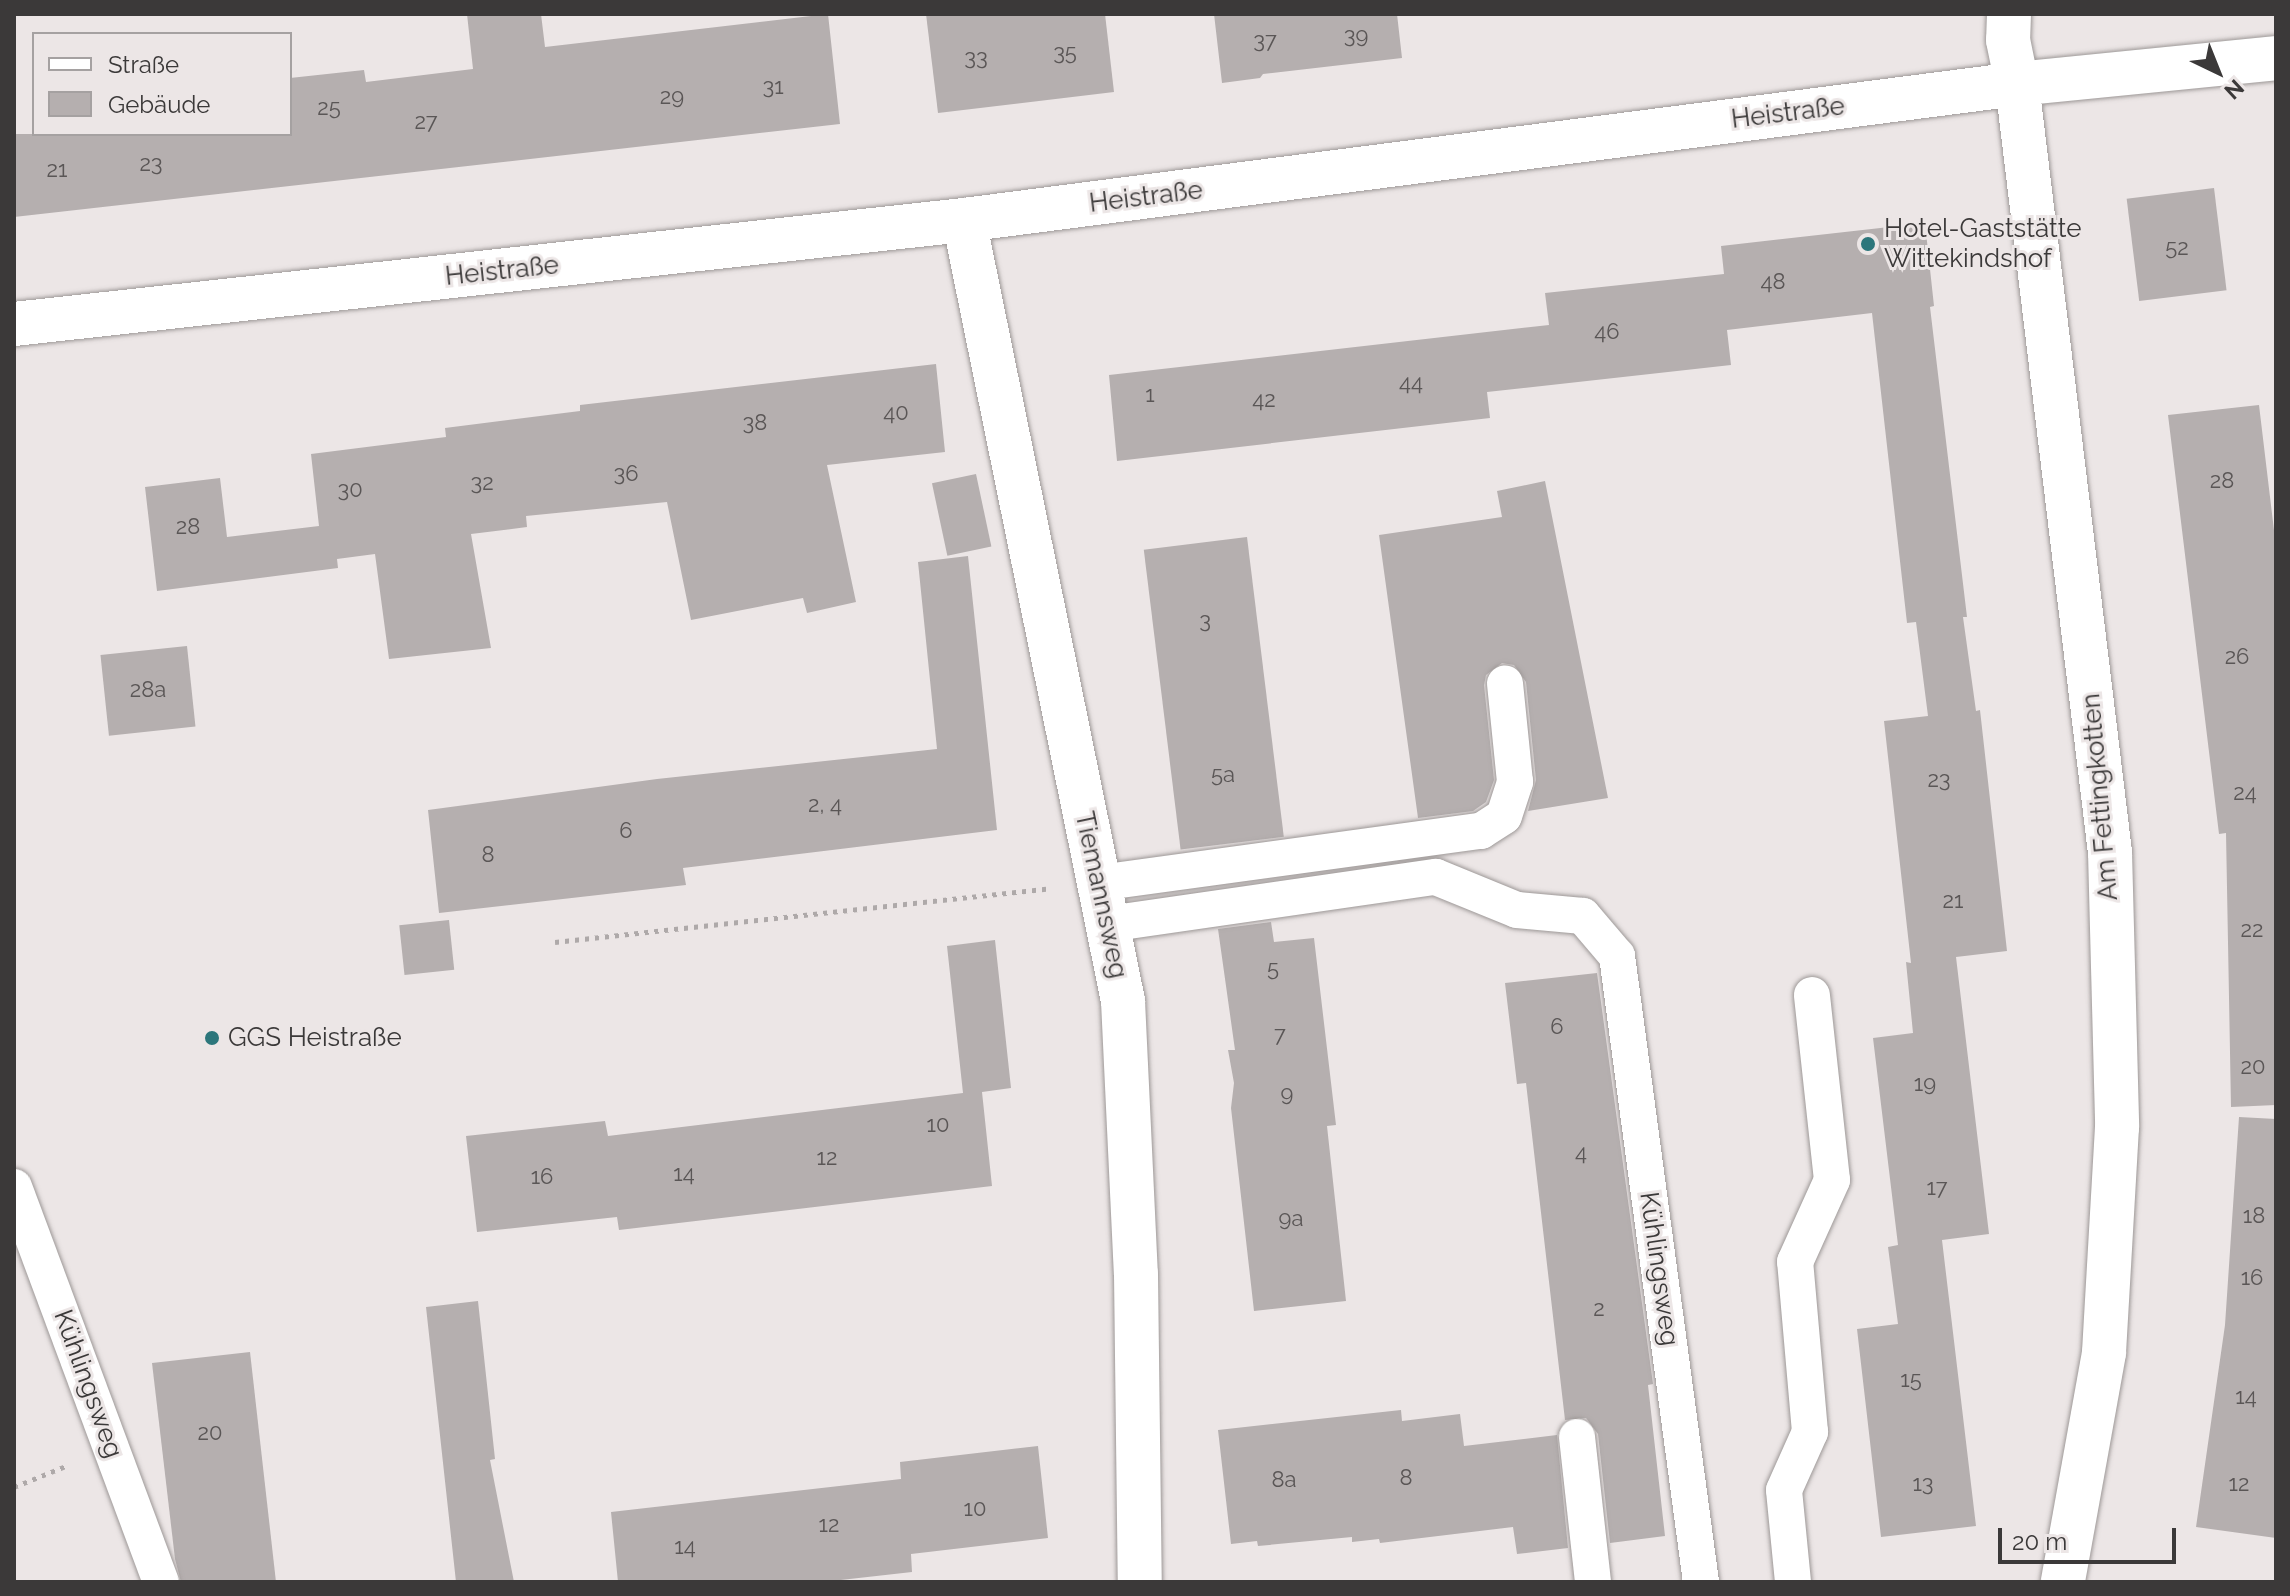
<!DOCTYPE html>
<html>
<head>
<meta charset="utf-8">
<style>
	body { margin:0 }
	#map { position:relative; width:2290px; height:1596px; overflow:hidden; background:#ece6e6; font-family:Raleway,sans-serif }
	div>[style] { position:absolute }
	.building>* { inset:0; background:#b5afaf; transform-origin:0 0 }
	.path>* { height:5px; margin-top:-2.5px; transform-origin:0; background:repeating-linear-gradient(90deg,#aea9a9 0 4px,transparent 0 10px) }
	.roads { filter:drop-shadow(0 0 2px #9d9897) drop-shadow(0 0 2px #9d9897) }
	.service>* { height:36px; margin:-18px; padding:0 18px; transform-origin:18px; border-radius:18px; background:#fff }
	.minor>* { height:44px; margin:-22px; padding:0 22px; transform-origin:22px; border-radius:22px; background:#fff }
	.tertiary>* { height:44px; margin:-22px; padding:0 22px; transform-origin:22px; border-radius:22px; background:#fff }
	.dots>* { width:22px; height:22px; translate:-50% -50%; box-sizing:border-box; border:4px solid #ece6e6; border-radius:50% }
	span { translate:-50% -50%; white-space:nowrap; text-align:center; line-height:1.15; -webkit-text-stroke:6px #ece6e6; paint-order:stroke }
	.number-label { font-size:22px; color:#5a5656 }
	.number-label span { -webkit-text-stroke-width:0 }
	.street-label { font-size:26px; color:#3b3939 }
	.poi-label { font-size:26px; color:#3b3939 }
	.left { translate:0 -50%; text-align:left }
	.frame { position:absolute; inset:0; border:16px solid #3b3939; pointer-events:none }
	.legend { position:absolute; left:32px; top:32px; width:260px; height:104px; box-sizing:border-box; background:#ece6e6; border:2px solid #a5a1a1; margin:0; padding:10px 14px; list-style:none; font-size:24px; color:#3b3939 }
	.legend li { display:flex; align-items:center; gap:16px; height:40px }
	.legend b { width:40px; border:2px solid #a5a1a1 }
	.north { position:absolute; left:2178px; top:32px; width:80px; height:80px; -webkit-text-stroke:6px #ece6e6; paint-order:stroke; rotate:137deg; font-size:22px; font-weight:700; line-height:32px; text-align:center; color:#3b3939 }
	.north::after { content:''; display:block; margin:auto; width:28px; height:36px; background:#3b3939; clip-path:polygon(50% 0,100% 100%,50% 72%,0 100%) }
	.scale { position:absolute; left:1998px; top:1528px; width:178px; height:36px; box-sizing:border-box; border:4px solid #3b3939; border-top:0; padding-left:10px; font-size:24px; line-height:28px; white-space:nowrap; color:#3b3939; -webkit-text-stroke:6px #ece6e6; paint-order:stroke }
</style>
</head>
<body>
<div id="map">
	<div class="building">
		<i style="clip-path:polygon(467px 14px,541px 14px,545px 47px,828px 14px,840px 124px,14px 217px,14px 134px,290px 134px,290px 78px,364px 70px,366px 82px,473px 69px)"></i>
		<i style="clip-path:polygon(926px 14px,1105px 14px,1114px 92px,938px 113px)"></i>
		<i style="clip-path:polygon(1214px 14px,1397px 14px,1402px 58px,1263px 74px,1260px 78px,1222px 83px)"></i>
		<i style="left:2214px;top:188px;width:103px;height:88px;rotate:83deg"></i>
		<i style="clip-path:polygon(1925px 223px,1934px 306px,1930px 307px,1967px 617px,1963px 617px,1976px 711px,1980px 710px,2007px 951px,1956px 957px,1989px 1234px,1942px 1240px,1976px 1526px,1881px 1537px,1857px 1329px,1898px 1324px,1888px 1247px,1898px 1245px,1873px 1038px,1913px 1033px,1906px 962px,1911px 963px,1884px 721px,1928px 716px,1916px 622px,1907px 623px,1872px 313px,1727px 330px,1731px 365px,1487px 392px,1490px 418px,1117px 461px,1109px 375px,1549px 325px,1545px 293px,1724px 274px,1721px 246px)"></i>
		<i style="clip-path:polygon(936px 364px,945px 452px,827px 465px,856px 602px,807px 613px,803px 598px,691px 620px,667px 502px,526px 516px,527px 527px,471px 534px,491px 648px,389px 659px,375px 554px,337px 559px,338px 568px,157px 591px,145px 487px,220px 478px,227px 537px,319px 526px,311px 454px,446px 437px,445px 428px,580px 411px,580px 405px)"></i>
		<i style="clip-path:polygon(2259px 405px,2276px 547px,2276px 1105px,2231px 1107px,2226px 833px,2219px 834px,2168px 415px)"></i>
		<i style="left:976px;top:474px;width:74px;height:45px;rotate:78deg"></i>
		<i style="clip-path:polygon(1545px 481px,1608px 798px,1528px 811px,1536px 780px,1526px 682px,1514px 665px,1502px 663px,1486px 675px,1484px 685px,1494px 780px,1486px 802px,1473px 811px,1418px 818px,1379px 535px,1502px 517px,1497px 491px)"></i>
		<i style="left:1247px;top:537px;width:302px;height:104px;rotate:83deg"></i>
		<i style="clip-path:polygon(968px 556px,997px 830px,683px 868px,686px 885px,439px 913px,428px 810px,657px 779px,937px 749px,918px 562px)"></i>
		<i style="left:187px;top:646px;width:81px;height:87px;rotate:84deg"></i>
		<i style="left:449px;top:920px;width:50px;height:50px;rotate:84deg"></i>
		<i style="clip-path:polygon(1271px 922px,1274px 942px,1314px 938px,1336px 1125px,1327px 1126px,1346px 1301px,1254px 1311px,1231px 1108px,1234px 1083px,1228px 1050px,1235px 1050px,1218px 929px)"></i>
		<i style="clip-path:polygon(995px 940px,1011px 1088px,982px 1092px,992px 1186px,619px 1230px,617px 1217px,477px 1232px,466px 1136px,605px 1121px,608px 1136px,963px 1093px,947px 946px)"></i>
		<i style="clip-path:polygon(1597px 973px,1653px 1384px,1648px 1385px,1665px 1536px,1610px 1543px,1598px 1434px,1586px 1418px,1565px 1420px,1526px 1083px,1517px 1084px,1505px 983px)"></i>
		<i style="clip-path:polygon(2239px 1117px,2276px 1119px,2276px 1538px,2196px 1527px,2225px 1325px)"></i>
		<i style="clip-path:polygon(478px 1301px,495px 1459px,490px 1460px,514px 1582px,456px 1582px,426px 1307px)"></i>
		<i style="clip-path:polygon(250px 1352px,276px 1582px,181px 1582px,175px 1559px,152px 1363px)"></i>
		<i style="clip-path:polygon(1401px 1410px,1402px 1421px,1460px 1414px,1464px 1446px,1557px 1435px,1568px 1548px,1517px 1554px,1513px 1527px,1380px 1543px,1379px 1539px,1352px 1542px,1352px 1537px,1258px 1546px,1257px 1541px,1231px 1544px,1218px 1430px)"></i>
		<i style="clip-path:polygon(1038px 1446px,1048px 1538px,911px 1554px,912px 1572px,823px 1582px,618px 1582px,611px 1512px,901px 1479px,900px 1462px)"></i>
	</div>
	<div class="path">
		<i style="left:555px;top:942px;width:494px;rotate:-6.2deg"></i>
		<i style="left:14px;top:1487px;width:56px;rotate:-22deg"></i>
	</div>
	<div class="roads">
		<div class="service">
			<i style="left:1099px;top:883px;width:386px;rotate:-7.8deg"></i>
			<i style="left:1481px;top:831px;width:27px;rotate:-33deg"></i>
			<i style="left:1504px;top:816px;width:36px;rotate:-72deg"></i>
			<i style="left:1515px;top:782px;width:99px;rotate:-95.8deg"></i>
			<i style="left:1108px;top:924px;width:331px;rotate:-8.2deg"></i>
			<i style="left:1436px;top:877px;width:87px;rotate:22.2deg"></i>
			<i style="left:1517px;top:910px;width:66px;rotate:5.2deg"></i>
			<i style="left:1583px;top:916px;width:52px;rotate:49.6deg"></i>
			<i style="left:1617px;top:956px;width:632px;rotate:82.36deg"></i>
			<i style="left:14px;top:1187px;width:421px;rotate:69.6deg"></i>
			<i style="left:1577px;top:1437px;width:146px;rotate:83.7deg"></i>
			<i style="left:1793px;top:1582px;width:92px;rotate:-95.6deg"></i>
			<i style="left:1784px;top:1490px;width:64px;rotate:-65.9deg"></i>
			<i style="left:1810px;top:1432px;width:171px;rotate:-95deg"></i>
			<i style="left:1795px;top:1262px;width:90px;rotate:-65.7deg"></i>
			<i style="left:1832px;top:1180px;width:186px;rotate:-96.2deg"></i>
		</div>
		<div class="minor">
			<i style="left:2009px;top:14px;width:26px;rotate:92deg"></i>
			<i style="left:2008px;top:40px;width:45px;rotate:78.4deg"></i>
			<i style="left:2017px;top:84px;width:774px;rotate:83.1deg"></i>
			<i style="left:2110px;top:852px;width:275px;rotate:88.5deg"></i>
			<i style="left:2117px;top:1127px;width:226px;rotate:93.3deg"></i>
			<i style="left:2104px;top:1353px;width:233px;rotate:100.2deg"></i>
			<i style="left:964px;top:220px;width:797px;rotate:78.49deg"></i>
			<i style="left:1123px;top:1001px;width:273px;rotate:87.3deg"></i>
			<i style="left:1136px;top:1274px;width:308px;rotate:89.3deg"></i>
		</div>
		<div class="tertiary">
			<i style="left:14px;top:324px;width:956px;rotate:-6.25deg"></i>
			<i style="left:964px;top:220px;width:1062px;rotate:-7.36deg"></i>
			<i style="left:2017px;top:84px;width:260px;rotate:-5.7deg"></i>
		</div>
	</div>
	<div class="dots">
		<i style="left:1868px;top:244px;background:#2c767b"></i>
		<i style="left:212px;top:1038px;background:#2c767b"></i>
	</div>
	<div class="number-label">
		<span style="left:1356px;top:36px">39</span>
		<span style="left:1265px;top:41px">37</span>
		<span style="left:1065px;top:53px">35</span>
		<span style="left:976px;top:58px">33</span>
		<span style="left:773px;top:87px">31</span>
		<span style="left:672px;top:97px">29</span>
		<span style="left:329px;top:108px">25</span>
		<span style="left:426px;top:122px">27</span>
		<span style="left:151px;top:164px">23</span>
		<span style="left:57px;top:170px">21</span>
		<span style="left:2177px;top:248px">52</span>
		<span style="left:1773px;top:282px">48</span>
		<span style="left:1607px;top:332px">46</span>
		<span style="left:1411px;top:383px">44</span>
		<span style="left:1150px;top:395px">1</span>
		<span style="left:1264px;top:400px">42</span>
		<span style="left:896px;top:413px">40</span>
		<span style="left:755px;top:423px">38</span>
		<span style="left:626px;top:474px">36</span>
		<span style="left:2222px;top:481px">28</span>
		<span style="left:482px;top:483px">32</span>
		<span style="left:350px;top:490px">30</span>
		<span style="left:188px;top:527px">28</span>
		<span style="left:1205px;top:621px">3</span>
		<span style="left:2237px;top:657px">26</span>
		<span style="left:148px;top:690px">28a</span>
		<span style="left:1223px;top:775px">5a</span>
		<span style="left:1939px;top:780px">23</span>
		<span style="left:2245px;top:793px">24</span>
		<span style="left:825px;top:805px">2, 4</span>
		<span style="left:626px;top:831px">6</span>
		<span style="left:488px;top:855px">8</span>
		<span style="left:1953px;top:901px">21</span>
		<span style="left:2252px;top:930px">22</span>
		<span style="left:1273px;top:969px">5</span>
		<span style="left:1557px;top:1027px">6</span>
		<span style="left:1280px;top:1035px">7</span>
		<span style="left:2253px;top:1067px">20</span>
		<span style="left:1925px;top:1084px">19</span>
		<span style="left:1287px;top:1094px">9</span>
		<span style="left:938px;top:1125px">10</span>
		<span style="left:1581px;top:1153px">4</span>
		<span style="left:827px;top:1158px">12</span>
		<span style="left:684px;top:1174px">14</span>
		<span style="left:542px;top:1177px">16</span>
		<span style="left:1937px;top:1188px">17</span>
		<span style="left:2254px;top:1216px">18</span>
		<span style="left:1291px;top:1219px">9a</span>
		<span style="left:2252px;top:1278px">16</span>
		<span style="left:1599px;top:1309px">2</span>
		<span style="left:1911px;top:1380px">15</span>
		<span style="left:2246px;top:1397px">14</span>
		<span style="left:210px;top:1433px">20</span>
		<span style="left:1406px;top:1478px">8</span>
		<span style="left:1284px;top:1480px">8a</span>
		<span style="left:1923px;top:1484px">13</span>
		<span style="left:2239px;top:1484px">12</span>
		<span style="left:975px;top:1509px">10</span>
		<span style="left:829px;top:1525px">12</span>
		<span style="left:685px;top:1547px">14</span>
	</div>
	<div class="street-label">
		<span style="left:1788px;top:113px;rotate:-7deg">Heistraße</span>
		<span style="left:1146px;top:197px;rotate:-7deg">Heistraße</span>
		<span style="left:502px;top:271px;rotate:-6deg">Heistraße</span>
		<span style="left:2100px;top:797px;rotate:-95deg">Am Fettingkotten</span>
		<span style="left:1101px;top:895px;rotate:78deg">Tiemannsweg</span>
		<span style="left:1659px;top:1269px;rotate:82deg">Kühlingsweg</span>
		<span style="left:88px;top:1384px;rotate:70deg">Kühlingsweg</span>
	</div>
	<div class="poi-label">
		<span class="left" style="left:1884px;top:244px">Hotel-Gaststätte<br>Wittekindshof</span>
		<span class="left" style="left:228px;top:1038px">GGS Heistraße</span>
	</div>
	<div class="frame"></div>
	<ul class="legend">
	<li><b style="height:10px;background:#fff"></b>Straße</li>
	<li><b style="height:22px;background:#b5afaf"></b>Gebäude</li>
	</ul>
	<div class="north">N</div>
	<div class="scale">20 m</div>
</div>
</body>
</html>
